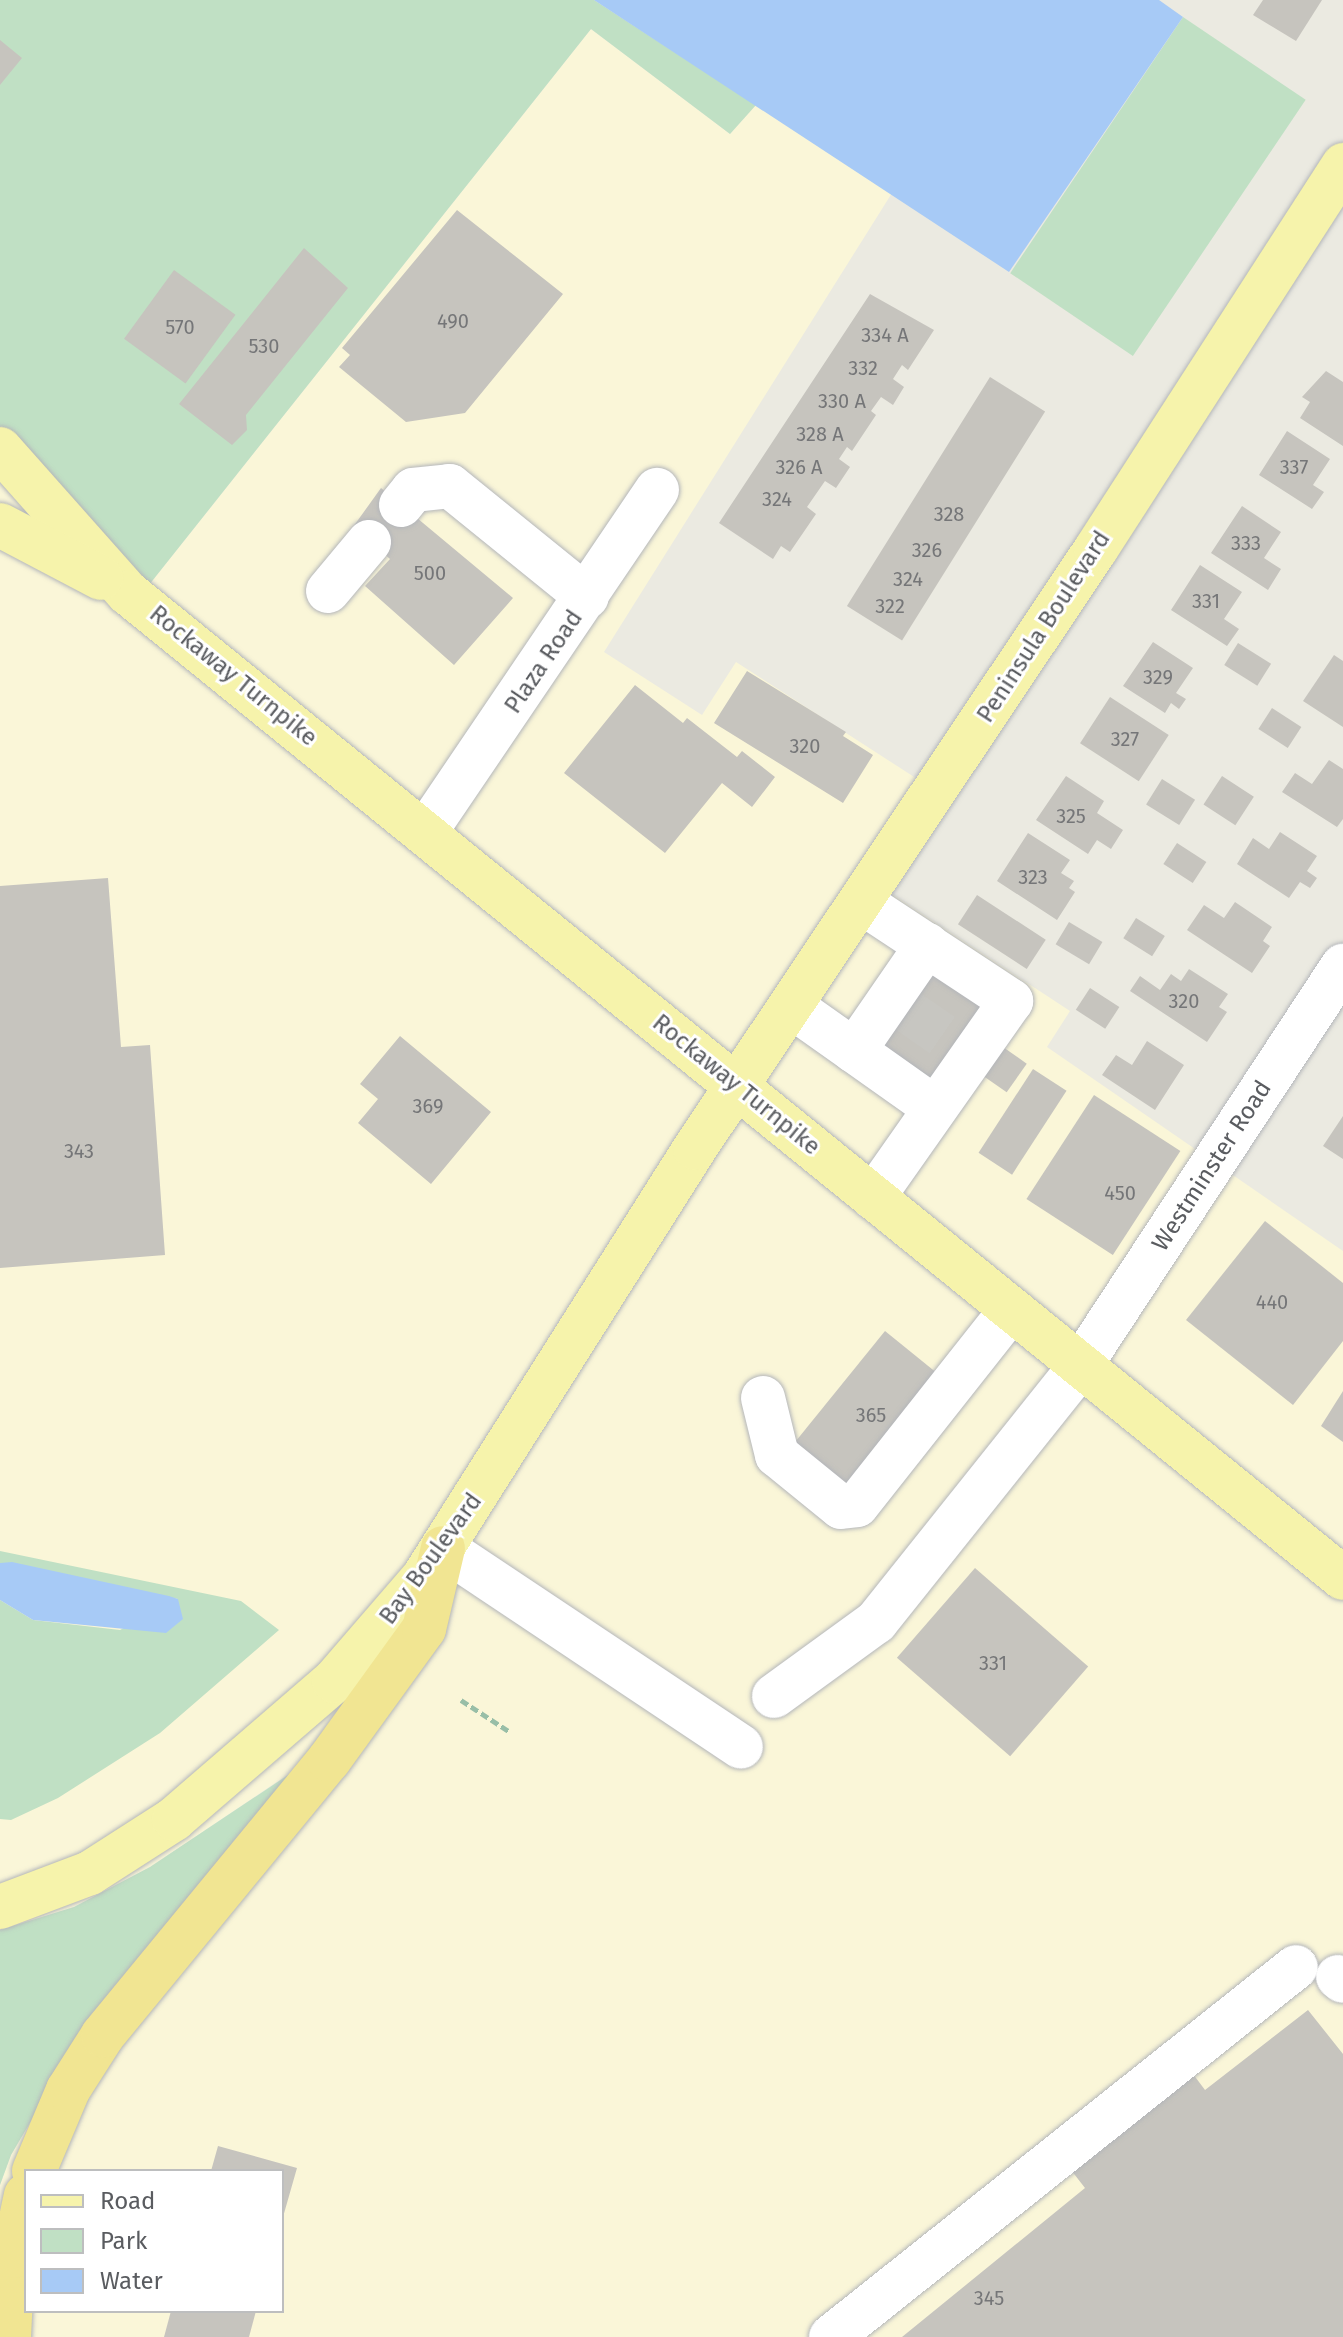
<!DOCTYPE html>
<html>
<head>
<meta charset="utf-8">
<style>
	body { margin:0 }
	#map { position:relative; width:1343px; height:2337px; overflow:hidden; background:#ebeae1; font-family:"Fira Sans",sans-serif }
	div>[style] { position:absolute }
	.commercial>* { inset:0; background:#faf6d8 }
	.green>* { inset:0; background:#c0e0c4; transform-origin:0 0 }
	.water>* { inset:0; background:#a7caf6 }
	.building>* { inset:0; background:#c6c4be; transform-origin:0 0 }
	.minor-tunnel>* { height:44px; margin-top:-22px; transform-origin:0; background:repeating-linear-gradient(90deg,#c7c6c1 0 44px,transparent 0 66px) }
	.path>* { height:5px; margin-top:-2.5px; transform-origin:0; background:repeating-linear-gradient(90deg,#98bea7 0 8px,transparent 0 12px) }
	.roads { filter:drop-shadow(0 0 2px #b4b6ba) drop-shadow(0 0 2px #b4b6ba) }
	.minor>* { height:44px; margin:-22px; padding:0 22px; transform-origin:22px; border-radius:22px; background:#fff }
	.major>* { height:44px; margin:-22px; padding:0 22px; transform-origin:22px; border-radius:22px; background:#f6f3ab }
	.highway>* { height:44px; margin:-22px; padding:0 22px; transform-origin:22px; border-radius:22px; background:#f1e592 }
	span { translate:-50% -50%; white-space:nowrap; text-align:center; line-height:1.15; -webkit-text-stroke:6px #fff; paint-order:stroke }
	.number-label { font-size:20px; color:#757678 }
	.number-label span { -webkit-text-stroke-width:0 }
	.street-label { font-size:24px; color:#5a5c60 }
	.legend { position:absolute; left:24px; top:2169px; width:260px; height:144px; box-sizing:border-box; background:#fff; border:2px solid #bdbebf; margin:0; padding:10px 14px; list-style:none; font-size:24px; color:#5a5c60 }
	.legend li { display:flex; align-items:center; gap:16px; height:40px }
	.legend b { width:40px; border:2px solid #bdbebf }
</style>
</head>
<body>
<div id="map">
	<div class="commercial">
		<i style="clip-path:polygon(evenodd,591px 29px,730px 134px,756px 105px,892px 193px,604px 652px,702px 715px,736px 662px,939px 793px,877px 884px,1070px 1011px,1047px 1047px,1343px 1251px,1343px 2337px,0 2337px,0 2185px,11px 2155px,78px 2041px,320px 1753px,150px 1867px,74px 1907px,0 1930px,0 439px,141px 595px,591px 29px,26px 2171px,282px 2171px,282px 2311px,26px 2311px,26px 2171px)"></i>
	</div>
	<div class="green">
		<i style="clip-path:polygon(0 0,594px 0,756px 105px,730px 134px,591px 29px,141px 595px,0 439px)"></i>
		<i style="left:1183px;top:17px;width:148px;height:309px;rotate:34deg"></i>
		<i style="clip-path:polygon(0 1551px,241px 1601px,279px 1630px,160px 1733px,58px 1798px,11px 1820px,0 1819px,0 1600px,33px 1620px,120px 1630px,178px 1599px,0 1563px)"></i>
		<i style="clip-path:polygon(324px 1751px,78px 2041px,11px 2155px,0 2185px,0 1930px,74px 1907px,150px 1867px)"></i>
	</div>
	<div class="water">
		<i style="clip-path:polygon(594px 0,1159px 0,1183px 17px,1009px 272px)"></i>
		<i style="clip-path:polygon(12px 1562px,169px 1596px,178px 1599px,183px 1619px,166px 1633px,33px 1620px,0 1600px,0 1563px)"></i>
	</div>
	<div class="building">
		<i style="clip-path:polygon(1263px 0,1322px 0,1296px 41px,1253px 15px)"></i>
		<i style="clip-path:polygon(0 40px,22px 58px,0 85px)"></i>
		<i style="clip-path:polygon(457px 210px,563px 294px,465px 413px,406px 422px,339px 367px,350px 355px,342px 348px)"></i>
		<i style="clip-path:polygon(304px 248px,348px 288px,246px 415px,247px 430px,232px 445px,179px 404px)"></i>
		<i style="left:174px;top:270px;width:76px;height:85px;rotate:36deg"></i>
		<i style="clip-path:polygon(870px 294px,934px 330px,908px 370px,902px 365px,893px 379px,904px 387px,893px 405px,881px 397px,871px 411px,876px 415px,852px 451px,847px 447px,839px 459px,850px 467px,836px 488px,825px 481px,807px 507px,816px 514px,790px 552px,781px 546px,773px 559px,719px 523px)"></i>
		<i style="clip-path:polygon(1326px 371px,1343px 382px,1343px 446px,1300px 418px,1310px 402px,1302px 397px)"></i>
		<i style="left:990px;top:377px;width:65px;height:270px;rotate:32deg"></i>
		<i style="clip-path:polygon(1287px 431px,1330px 459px,1313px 485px,1324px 492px,1312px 509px,1259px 475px)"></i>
		<i style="clip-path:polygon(381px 488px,513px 598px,454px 665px,365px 586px,390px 559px,353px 527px)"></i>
		<i style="clip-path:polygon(1242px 506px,1281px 532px,1264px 558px,1281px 569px,1268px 590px,1211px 553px)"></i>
		<i style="clip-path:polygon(1200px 565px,1242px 592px,1224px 619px,1239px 629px,1227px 646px,1171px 610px)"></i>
		<i style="clip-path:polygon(1153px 642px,1193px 668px,1176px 693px,1186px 699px,1179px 709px,1171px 703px,1165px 713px,1123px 686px)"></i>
		<i style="left:1238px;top:643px;width:39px;height:26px;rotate:32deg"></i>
		<i style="clip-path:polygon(1334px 655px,1343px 661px,1343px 727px,1303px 701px)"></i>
		<i style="clip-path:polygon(747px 671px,846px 732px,843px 736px,873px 755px,843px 803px,714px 723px)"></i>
		<i style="clip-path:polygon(635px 685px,683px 723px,687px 718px,737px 757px,742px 751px,775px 777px,752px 807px,722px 783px,665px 853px,564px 773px)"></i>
		<i style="left:1110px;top:697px;width:70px;height:55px;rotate:33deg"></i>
		<i style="left:1272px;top:708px;width:35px;height:25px;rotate:33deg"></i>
		<i style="clip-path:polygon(1329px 760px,1343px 769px,1343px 819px,1337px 827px,1282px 792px,1295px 773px,1312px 784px)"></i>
		<i style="clip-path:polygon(1066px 776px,1104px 801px,1097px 813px,1123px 830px,1111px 849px,1097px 840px,1088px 854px,1036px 820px)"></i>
		<i style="left:1222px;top:776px;width:38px;height:34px;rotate:33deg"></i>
		<i style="left:1162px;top:779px;width:39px;height:30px;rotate:32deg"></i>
		<i style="clip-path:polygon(1280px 832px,1317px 856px,1307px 871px,1317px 878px,1310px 888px,1300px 882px,1289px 898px,1237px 864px,1253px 838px,1269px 849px)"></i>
		<i style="clip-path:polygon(1028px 833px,1070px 860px,1061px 873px,1074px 881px,1069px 888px,1075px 892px,1057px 920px,997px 881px)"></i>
		<i style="left:1177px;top:843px;width:35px;height:25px;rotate:33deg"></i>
		<i style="clip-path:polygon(108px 878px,121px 1047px,150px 1045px,165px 1255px,0 1268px,0 886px)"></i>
		<i style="left:977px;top:895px;width:82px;height:35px;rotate:33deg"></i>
		<i style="clip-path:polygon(1235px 902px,1272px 927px,1263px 941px,1270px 946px,1252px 973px,1187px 930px,1204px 905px,1224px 918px)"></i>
		<i style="left:1136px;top:918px;width:34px;height:24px;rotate:32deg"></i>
		<i style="left:1069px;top:922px;width:39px;height:26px;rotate:31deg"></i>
		<i style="left:940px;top:959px;width:63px;height:110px;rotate:33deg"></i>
		<i style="clip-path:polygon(1189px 969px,1228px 994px,1219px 1007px,1227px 1012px,1207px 1042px,1130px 991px,1140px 976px,1160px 990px,1171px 974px,1181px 981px)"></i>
		<i style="left:1090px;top:988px;width:35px;height:26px;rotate:33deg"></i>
		<i style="clip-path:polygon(400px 1036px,491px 1112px,431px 1184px,358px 1123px,378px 1099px,360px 1084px)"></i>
		<i style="clip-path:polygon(1147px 1041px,1184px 1065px,1155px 1110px,1102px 1075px,1116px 1055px,1132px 1065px)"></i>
		<i style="left:1003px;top:1047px;width:29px;height:35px;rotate:35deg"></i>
		<i style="left:1033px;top:1069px;width:40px;height:100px;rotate:33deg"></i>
		<i style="left:1094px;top:1095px;width:103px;height:124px;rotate:33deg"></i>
		<i style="clip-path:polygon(1343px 1116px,1343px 1159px,1323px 1146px)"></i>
		<i style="clip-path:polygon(1265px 1221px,1343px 1283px,1343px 1341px,1293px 1405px,1186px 1320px)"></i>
		<i style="left:885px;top:1331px;width:79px;height:146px;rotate:39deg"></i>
		<i style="clip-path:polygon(1343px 1391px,1343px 1442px,1321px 1426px)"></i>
		<i style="left:975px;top:1568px;width:150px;height:119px;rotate:41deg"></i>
		<i style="clip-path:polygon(1308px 2010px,1343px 2054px,1343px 2337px,902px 2337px,1085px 2188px,1071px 2170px,1193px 2074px,1205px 2090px)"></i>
		<i style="clip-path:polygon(218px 2146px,297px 2168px,283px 2217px,282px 2171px,211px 2171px)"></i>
		<i style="clip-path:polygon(171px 2311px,256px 2311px,249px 2337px,164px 2337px)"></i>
	</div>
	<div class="minor-tunnel">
		<i style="left:906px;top:1010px;width:63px;rotate:34.7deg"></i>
	</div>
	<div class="path">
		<i style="left:461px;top:1700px;width:59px;rotate:33.1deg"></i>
	</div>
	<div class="roads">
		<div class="minor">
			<i style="left:401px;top:505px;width:19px;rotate:-51deg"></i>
			<i style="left:413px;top:490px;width:37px;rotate:-6deg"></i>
			<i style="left:450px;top:486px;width:176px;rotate:39deg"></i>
			<i style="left:328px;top:591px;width:64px;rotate:-50.1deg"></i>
			<i style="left:426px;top:831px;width:412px;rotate:-55.9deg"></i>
			<i style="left:861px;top:902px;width:180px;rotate:33.4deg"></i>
			<i style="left:1011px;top:1001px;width:240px;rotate:125.1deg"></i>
			<i style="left:791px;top:1006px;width:176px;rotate:35.3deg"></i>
			<i style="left:854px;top:1051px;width:129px;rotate:-55.4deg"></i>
			<i style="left:763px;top:1398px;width:59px;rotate:76.2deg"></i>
			<i style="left:777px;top:1455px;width:82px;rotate:39.1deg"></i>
			<i style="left:841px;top:1507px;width:16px;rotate:-7deg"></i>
			<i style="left:857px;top:1505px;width:248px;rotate:-51.7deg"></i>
			<i style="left:443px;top:1548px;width:358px;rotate:33.7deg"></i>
			<i style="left:774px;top:1696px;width:126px;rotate:-36deg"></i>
			<i style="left:876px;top:1622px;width:327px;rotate:-51.4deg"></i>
			<i style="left:1080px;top:1366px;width:479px;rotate:-56.7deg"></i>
			<i style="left:1338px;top:1977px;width:6px;rotate:39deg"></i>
			<i style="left:831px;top:2337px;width:594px;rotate:-38.51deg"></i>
		</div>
		<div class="major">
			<i style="left:0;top:449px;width:193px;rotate:48.4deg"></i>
			<i style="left:128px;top:593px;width:1564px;rotate:39.03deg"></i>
			<i style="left:0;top:525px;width:114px;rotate:27.7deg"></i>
			<i style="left:0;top:1907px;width:96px;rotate:-20.7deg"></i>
			<i style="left:90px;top:1873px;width:100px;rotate:-32.7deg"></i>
			<i style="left:174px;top:1819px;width:211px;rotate:-40.8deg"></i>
			<i style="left:334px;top:1681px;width:136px;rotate:-49.2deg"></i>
			<i style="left:423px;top:1578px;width:509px;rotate:-57.68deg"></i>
			<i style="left:695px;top:1148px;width:721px;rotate:-56.2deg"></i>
			<i style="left:1096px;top:549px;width:457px;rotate:-57.2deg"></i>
		</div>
		<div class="highway">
			<i style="left:34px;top:2171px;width:88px;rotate:-67.2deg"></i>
			<i style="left:68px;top:2090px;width:65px;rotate:-57.5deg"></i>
			<i style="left:103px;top:2035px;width:356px;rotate:-50.6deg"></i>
			<i style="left:329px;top:1760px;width:162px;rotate:-54.1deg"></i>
			<i style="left:424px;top:1629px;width:83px;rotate:-76.8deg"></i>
			<i style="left:9px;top:2337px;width:81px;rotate:-87.2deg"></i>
			<i style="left:13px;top:2256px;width:62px;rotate:-78deg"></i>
		</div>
	</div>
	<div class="number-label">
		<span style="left:453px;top:321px">490</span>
		<span style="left:180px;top:327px">570</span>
		<span style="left:885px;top:335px">334 A</span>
		<span style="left:264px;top:346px">530</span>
		<span style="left:863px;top:368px">332</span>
		<span style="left:842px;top:401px">330 A</span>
		<span style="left:820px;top:434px">328 A</span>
		<span style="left:799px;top:467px">326 A</span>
		<span style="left:1294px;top:467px">337</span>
		<span style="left:777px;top:499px">324</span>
		<span style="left:949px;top:514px">328</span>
		<span style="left:1246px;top:543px">333</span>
		<span style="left:927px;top:550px">326</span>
		<span style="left:430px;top:573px">500</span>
		<span style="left:908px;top:579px">324</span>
		<span style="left:1206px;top:601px">331</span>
		<span style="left:890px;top:606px">322</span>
		<span style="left:1158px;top:677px">329</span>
		<span style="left:1125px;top:739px">327</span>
		<span style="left:805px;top:746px">320</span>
		<span style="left:1071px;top:816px">325</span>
		<span style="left:1033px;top:877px">323</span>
		<span style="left:1184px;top:1001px">320</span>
		<span style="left:428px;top:1106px">369</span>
		<span style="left:79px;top:1151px">343</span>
		<span style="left:1120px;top:1193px">450</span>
		<span style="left:1272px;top:1302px">440</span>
		<span style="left:871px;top:1415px">365</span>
		<span style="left:993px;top:1663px">331</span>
		<span style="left:989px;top:2298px">345</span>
	</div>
	<div class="street-label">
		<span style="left:1044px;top:627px;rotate:-57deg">Peninsula Boulevard</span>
		<span style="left:544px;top:662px;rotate:-56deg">Plaza Road</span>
		<span style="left:233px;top:676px;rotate:39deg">Rockaway Turnpike</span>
		<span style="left:736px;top:1085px;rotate:39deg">Rockaway Turnpike</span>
		<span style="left:1212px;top:1166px;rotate:-57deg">Westminster Road</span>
		<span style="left:431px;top:1559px;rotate:-54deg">Bay Boulevard</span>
	</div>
	<ul class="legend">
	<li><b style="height:10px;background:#f6f3ab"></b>Road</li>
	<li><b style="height:22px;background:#c0e0c4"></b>Park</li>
	<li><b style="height:22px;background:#a7caf6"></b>Water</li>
	</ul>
</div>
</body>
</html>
